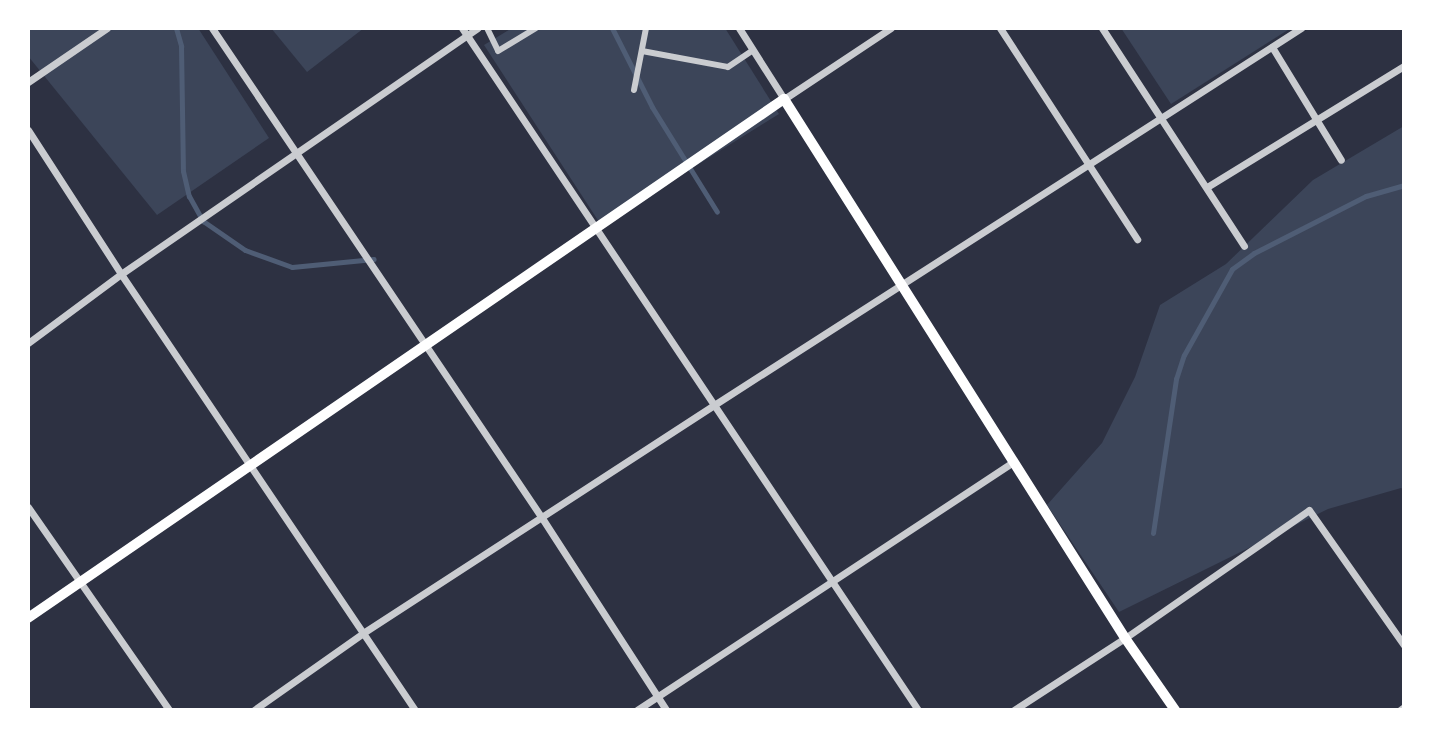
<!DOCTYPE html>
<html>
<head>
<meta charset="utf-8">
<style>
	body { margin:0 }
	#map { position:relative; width:1432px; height:738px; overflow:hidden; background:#2d3142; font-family:Spectral,serif }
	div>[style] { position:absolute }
	.green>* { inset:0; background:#3c4559 }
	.stream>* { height:5px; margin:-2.5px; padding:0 2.5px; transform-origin:2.5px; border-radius:2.5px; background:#4f5d75 }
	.pedestrian>* { height:6px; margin:-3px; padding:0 3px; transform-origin:3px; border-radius:3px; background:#caccd0 }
	.minor>* { height:7px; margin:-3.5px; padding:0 3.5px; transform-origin:3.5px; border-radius:3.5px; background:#caccd0 }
	.secondary>* { height:10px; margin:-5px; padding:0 5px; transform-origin:5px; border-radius:5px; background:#fff }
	span { translate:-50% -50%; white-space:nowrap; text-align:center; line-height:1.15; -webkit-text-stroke:5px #fff; paint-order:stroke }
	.frame { position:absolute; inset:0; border:30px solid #fff; pointer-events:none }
</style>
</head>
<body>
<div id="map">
	<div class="green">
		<i style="clip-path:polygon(28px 28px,198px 28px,269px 138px,157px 215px,28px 56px)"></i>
		<i style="clip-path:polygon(271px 28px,364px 28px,307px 72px)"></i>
		<i style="clip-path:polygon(512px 28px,725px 28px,779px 114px,601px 225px,484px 45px)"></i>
		<i style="clip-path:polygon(1121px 28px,1291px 28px,1171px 104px)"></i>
		<i style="clip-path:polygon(1404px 126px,1404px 490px,1401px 488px,1328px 509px,1119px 612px,1047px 505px,1102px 443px,1135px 377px,1160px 305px,1226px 264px,1313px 180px)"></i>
	</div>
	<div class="stream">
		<i style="left:176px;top:28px;width:19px;rotate:74deg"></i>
		<i style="left:181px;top:46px;width:125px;rotate:89.1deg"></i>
		<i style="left:183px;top:171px;width:26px;rotate:77deg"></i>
		<i style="left:189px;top:196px;width:29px;rotate:61deg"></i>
		<i style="left:203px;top:221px;width:51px;rotate:34.6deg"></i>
		<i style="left:245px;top:250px;width:50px;rotate:19.9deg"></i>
		<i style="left:292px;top:267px;width:82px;rotate:-5.6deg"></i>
		<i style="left:612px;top:28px;width:89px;rotate:63.1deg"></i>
		<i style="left:652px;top:107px;width:123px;rotate:58.2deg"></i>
		<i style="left:1153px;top:533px;width:156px;rotate:-81.5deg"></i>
		<i style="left:1176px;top:379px;width:25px;rotate:-72deg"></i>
		<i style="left:1184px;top:355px;width:98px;rotate:-60.8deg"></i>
		<i style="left:1232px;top:269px;width:27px;rotate:-36deg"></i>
		<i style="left:1254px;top:253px;width:126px;rotate:-27deg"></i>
		<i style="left:1366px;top:196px;width:40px;rotate:-16deg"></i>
	</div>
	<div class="pedestrian">
		<i style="left:487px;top:28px;width:25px;rotate:64deg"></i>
		<i style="left:498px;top:51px;width:44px;rotate:-31.2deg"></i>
		<i style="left:642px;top:51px;width:87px;rotate:10.5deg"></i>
		<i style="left:728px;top:67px;width:30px;rotate:-34deg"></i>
		<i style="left:634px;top:90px;width:63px;rotate:-79deg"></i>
	</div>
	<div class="minor">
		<i style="left:212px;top:28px;width:591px;rotate:56.04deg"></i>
		<i style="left:542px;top:518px;width:229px;rotate:57.1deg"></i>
		<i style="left:462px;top:28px;width:820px;rotate:56.23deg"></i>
		<i style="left:739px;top:28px;width:84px;rotate:57.6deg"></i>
		<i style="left:784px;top:99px;width:128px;rotate:-33.6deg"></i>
		<i style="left:1000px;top:28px;width:252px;rotate:57deg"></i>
		<i style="left:1102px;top:28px;width:260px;rotate:56.9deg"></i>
		<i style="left:1272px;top:47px;width:132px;rotate:58.6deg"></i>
		<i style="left:28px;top:82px;width:96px;rotate:-34.4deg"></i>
		<i style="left:28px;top:130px;width:171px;rotate:57.1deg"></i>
		<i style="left:121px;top:274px;width:526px;rotate:56.01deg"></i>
		<i style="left:1207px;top:187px;width:231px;rotate:-31.6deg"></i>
		<i style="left:28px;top:343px;width:116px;rotate:-36.6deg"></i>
		<i style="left:121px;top:274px;width:433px;rotate:-34.6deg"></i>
		<i style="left:28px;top:507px;width:247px;rotate:55.2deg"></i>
		<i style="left:254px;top:710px;width:133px;rotate:-35.2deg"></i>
		<i style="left:363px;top:633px;width:419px;rotate:-33deg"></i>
		<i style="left:714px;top:405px;width:698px;rotate:-32.71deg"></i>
		<i style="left:637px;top:710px;width:450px;rotate:-33.4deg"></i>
		<i style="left:1014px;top:710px;width:132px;rotate:-33deg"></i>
		<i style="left:1125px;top:638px;width:224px;rotate:-34.8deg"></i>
		<i style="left:1309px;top:510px;width:165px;rotate:54.9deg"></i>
		<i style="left:1400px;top:710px;width:5px;rotate:-37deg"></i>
	</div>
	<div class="secondary">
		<i style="left:28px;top:618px;width:917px;rotate:-34.47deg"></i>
		<i style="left:784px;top:99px;width:638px;rotate:57.68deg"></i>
		<i style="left:1125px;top:638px;width:88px;rotate:55.2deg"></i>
	</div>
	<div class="frame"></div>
</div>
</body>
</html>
